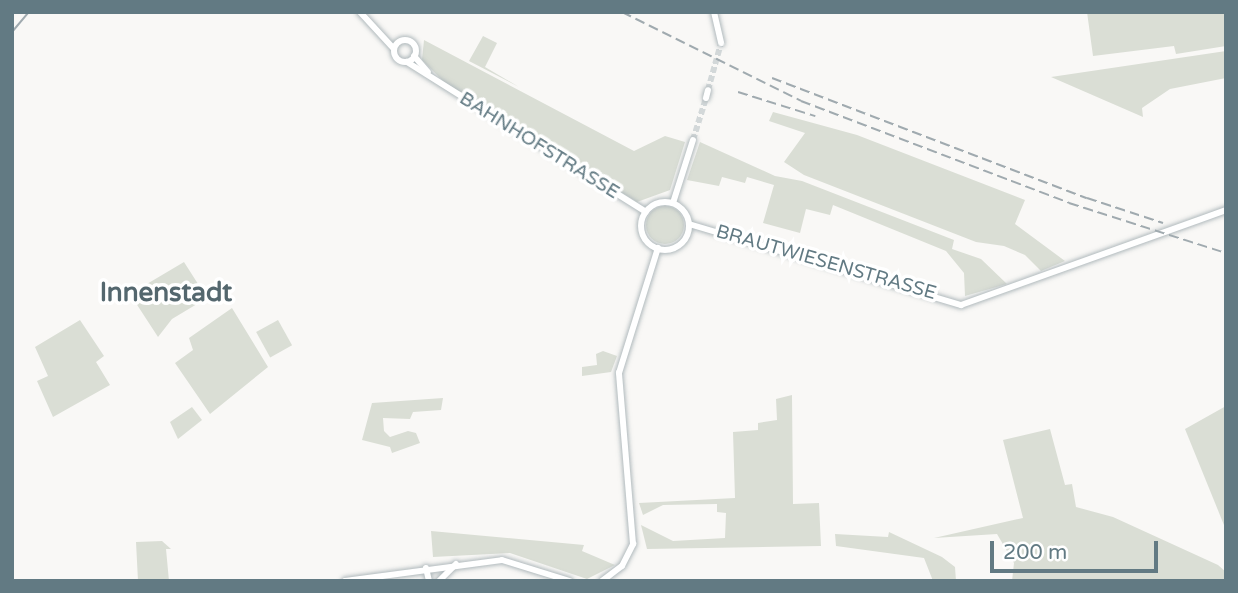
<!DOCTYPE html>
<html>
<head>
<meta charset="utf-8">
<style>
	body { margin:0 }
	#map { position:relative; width:1238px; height:593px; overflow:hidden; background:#f9f8f6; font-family:"Varela Round",sans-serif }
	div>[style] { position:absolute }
	.green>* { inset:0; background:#daded5; transform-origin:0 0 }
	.round { border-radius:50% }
	.secondary-tunnel>* { height:6px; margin-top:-3px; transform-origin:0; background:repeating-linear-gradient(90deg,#d3d8d9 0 6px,transparent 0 9px) }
	.roads { filter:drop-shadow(0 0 2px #b1babd) drop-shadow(0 0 2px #b1babd) }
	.secondary>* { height:6px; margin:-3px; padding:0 3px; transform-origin:3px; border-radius:3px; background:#fff }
	.secondary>.ring { margin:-3px; padding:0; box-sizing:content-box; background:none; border:6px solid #fff; border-radius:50% }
	.tram>* { height:2px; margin:-1px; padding:0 1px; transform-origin:1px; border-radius:1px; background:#a0aaaf }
	.rail>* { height:2px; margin-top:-1px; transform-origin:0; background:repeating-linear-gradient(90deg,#a0aaaf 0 10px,transparent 0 15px) }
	span { translate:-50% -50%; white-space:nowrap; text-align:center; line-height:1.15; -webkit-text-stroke:7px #fff; paint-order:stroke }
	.street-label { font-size:19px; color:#627a83 }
	.district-label { font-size:26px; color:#54676e; font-weight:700 }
	.frame { position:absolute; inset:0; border:14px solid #627a83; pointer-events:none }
	.scale { position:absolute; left:990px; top:541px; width:168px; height:32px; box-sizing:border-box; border:4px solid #627a83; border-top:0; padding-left:9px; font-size:21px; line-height:24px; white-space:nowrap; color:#627a83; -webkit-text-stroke:5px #fff; paint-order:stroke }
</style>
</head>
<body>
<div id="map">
	<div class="green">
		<i style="clip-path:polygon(1087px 12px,1226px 12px,1226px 46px,1176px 54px,1174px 46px,1093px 56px)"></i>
		<i style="clip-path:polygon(483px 36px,497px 43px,485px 67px,519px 87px,469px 61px)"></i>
		<i style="clip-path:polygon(424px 40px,634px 151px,665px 136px,685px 142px,670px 190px,637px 202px,444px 82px,422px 60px)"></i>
		<i style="clip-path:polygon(1226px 51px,1226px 78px,1170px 89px,1142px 108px,1143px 117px,1051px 77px)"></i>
		<i style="clip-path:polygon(773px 112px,857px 135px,1025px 200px,1015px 224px,1065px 261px,1041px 271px,1025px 255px,1004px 246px,976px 242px,804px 175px,784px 162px,805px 133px,769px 121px)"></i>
		<i style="clip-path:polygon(700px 142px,775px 176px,802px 181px,954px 240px,952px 249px,981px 259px,1007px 284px,965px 296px,964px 273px,946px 251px,833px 205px,830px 215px,806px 209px,800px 233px,763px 223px,774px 185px,747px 177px,745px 183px,722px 177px,719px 186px,687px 180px)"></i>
		<i class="round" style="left:646px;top:206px;width:38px;height:38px"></i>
		<i style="clip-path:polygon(184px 262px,207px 298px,172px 319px,158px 337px,130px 294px)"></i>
		<i style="clip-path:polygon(232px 308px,268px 367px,210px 414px,175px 363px,193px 350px,189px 338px)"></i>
		<i style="clip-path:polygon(80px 320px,104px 356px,96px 362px,110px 385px,53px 417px,37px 381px,48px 376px,35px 347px)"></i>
		<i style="left:278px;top:320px;width:29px;height:25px;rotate:61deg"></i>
		<i style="clip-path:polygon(603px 351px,617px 356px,611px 372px,582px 376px,582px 367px,597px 365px,596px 354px)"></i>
		<i style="clip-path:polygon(792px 395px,793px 504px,819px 503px,821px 546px,647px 549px,641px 525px,673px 541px,725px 538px,726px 513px,717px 512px,717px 504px,663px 505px,643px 515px,639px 503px,735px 498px,733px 432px,758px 430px,758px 423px,777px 420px,776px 399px)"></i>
		<i style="clip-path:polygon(443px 398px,441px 410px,413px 412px,410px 419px,383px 418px,384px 431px,390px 437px,408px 431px,416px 433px,420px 443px,392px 453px,390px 447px,362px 440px,372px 403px)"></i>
		<i style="clip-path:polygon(1226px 406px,1226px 530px,1185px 429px)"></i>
		<i style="clip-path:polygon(192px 407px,202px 420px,178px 439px,170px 422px)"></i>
		<i style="clip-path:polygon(1050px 429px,1065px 485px,1072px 484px,1076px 507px,1113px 517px,1218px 565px,1226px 572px,1226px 581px,1012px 581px,1014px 563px,997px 534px,934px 538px,1023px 518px,1003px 440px)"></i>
		<i style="clip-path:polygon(431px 531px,584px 545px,582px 551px,615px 565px,587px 579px,510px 553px,433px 557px)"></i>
		<i style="clip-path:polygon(889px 532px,942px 557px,955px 567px,956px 581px,933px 581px,924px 558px,836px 546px,835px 534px,888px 537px)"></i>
		<i style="clip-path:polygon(162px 541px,171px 549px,166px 549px,169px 581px,138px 581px,136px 542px)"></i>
	</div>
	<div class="secondary-tunnel">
		<i style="left:708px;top:90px;width:49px;rotate:-74.5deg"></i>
		<i style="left:693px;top:140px;width:44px;rotate:-72.8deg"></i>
	</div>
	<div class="roads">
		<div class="secondary">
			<i style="left:360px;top:12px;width:50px;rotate:47.4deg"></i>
			<i style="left:714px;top:12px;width:32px;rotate:77deg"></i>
			<i class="ring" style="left:394px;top:40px;width:16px;height:16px"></i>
			<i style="left:414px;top:56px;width:21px;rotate:49deg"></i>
			<i style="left:407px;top:62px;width:282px;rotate:32.1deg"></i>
			<i style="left:706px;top:98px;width:8px;rotate:-76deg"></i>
			<i class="ring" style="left:641px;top:202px;width:42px;height:42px"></i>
			<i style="left:673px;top:203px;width:66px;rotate:-72.4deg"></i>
			<i style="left:689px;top:224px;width:284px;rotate:16.6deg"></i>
			<i style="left:961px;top:305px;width:282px;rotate:-19.7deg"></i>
			<i style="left:426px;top:568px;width:13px;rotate:77deg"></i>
			<i style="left:345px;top:581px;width:158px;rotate:-7.6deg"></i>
			<i style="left:502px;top:560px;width:71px;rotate:17.2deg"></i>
			<i style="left:439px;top:581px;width:24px;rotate:-45deg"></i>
			<i style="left:602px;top:581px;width:25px;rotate:-37deg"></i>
			<i style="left:622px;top:566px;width:25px;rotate:-63deg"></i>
			<i style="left:633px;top:544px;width:172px;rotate:-94.7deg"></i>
			<i style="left:619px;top:373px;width:131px;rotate:-72.7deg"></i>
		</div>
	</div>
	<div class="tram">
		<i style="left:12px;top:32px;width:26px;rotate:-50deg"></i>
	</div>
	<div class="rail">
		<i style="left:622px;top:12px;width:200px;rotate:26.4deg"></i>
		<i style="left:801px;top:101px;width:287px;rotate:20.8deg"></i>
		<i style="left:1069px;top:203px;width:165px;rotate:17.7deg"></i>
		<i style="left:772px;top:78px;width:337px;rotate:20.9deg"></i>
		<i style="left:1087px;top:198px;width:80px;rotate:18.2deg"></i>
		<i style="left:738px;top:92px;width:81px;rotate:17.3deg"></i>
	</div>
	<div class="street-label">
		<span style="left:539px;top:146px;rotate:32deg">BAHNHOFSTRASSE</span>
		<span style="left:826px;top:263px;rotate:16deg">BRAUTWIESENSTRASSE</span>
	</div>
	<div class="district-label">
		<span style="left:166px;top:293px">Innenstadt</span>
	</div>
	<div class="frame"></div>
	<div class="scale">200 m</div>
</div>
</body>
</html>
